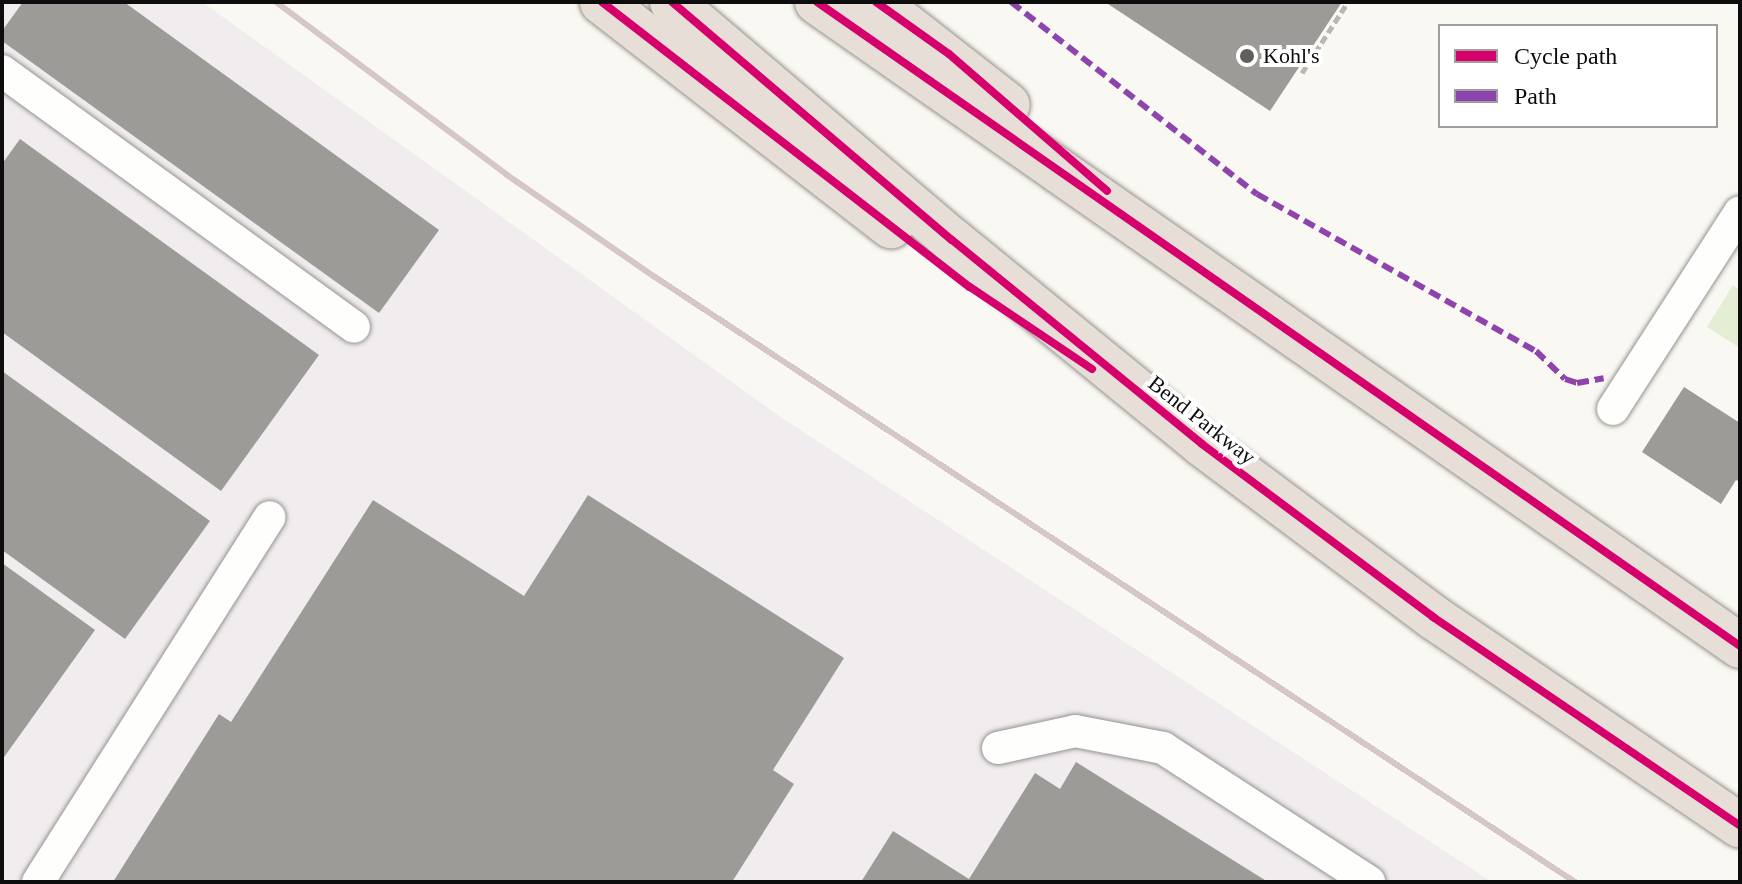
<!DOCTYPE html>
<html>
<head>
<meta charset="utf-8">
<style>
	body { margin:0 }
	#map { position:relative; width:1742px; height:884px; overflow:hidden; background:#faf8f2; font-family:Georgia,serif }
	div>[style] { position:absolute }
	.industrial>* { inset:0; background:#f1ecee }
	.green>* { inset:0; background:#e4eed4 }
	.building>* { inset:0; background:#9d9b97 }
	.path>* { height:5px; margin-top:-2.5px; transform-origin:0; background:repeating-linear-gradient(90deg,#b8b7b6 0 8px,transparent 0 12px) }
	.roads { filter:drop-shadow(0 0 2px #949390) drop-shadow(0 0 2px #949390) }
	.minor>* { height:32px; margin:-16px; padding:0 16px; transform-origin:16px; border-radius:16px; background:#fefefd }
	.highway>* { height:44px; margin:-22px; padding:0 22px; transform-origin:22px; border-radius:22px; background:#e7ded7 }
	.rail>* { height:6px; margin:-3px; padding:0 3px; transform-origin:3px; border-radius:3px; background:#d5c6c7 }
	.quiet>* { height:6px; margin-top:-3px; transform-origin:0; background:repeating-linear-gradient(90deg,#8e44ad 0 12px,transparent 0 18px) }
	.cycleway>* { height:8px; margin:-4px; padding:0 4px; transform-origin:4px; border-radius:4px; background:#d6006c }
	.dots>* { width:22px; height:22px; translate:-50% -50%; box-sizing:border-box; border:4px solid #fff; border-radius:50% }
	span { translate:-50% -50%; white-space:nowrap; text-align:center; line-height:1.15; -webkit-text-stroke:8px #fff; paint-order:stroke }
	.poi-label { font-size:22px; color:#0d0d0d }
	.left { translate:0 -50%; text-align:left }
	.street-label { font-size:22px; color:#0d0d0d }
	.frame { position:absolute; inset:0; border:4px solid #0d0d0d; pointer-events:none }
	.legend { position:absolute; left:1438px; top:24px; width:280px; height:104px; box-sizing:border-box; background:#fff; border:2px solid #9e9e9e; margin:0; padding:10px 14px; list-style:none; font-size:24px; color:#0d0d0d }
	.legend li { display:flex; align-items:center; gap:16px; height:40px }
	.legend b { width:40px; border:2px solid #9e9e9e }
</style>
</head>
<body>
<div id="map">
	<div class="industrial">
		<i style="clip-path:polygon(2px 2px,202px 2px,785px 420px,1492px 882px,2px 882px)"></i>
	</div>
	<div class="green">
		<i style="clip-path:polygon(1733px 285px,1740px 290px,1740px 348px,1707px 327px)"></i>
	</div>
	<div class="building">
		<i style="clip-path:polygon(23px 2px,124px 2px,439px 230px,379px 313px,2px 41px,2px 31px)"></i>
		<i style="clip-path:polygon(1105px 2px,1342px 2px,1270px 111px)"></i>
		<i style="clip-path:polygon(20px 139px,319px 355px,221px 491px,2px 332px,2px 164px)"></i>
		<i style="clip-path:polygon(2px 371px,210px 521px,125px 639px,2px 550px)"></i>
		<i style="clip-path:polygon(1684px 387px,1740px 423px,1740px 482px,1736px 480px,1721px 504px,1642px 452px)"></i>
		<i style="clip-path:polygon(588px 495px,844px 658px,773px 770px,794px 784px,732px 882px,113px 882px,219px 714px,231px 722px,373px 500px,524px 596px)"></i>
		<i style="clip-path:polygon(2px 563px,95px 630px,2px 760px)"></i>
		<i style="clip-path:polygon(1076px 762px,1268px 882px,861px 882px,893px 831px,969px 879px,1035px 773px,1060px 789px)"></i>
	</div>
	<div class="path">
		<i style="left:1302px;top:73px;width:85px;rotate:-57.1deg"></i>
	</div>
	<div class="roads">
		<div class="minor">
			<i style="left:2px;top:71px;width:435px;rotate:36deg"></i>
			<i style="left:1613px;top:409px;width:234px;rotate:-57.2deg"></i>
			<i style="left:998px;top:748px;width:79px;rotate:-12.4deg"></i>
			<i style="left:1075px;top:731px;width:90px;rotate:10.9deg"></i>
			<i style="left:1163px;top:748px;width:246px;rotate:33deg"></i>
			<i style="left:38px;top:882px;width:432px;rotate:-57.6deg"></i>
		</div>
		<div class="highway">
			<i style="left:602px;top:2px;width:366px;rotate:37.8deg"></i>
			<i style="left:672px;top:2px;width:367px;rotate:40.4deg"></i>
			<i style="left:952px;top:240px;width:323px;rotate:39.2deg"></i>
			<i style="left:1202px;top:444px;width:289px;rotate:36.8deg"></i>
			<i style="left:1433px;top:617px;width:371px;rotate:34.2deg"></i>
			<i style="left:817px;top:2px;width:1125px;rotate:34.9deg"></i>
			<i style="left:876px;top:2px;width:167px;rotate:38deg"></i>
		</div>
	</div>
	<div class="rail">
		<i style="left:276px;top:2px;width:289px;rotate:36.8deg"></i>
		<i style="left:507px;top:175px;width:180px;rotate:34.6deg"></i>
		<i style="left:655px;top:277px;width:1101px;rotate:33.33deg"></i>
	</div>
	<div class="quiet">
		<i style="left:1011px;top:2px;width:312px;rotate:38deg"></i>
		<i style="left:1257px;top:194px;width:320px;rotate:29.4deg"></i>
		<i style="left:1536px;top:351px;width:40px;rotate:44deg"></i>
		<i style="left:1565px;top:379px;width:13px;rotate:18deg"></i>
		<i style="left:1577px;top:383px;width:27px;rotate:-10deg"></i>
	</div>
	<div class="cycleway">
		<i style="left:602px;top:2px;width:465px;rotate:37.8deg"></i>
		<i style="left:970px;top:287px;width:147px;rotate:33.9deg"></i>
		<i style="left:672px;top:2px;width:367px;rotate:40.4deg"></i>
		<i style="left:952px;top:240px;width:323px;rotate:39.2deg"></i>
		<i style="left:1202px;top:444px;width:289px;rotate:36.8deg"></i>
		<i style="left:1433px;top:617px;width:371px;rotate:34.2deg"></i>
		<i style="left:817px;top:2px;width:1125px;rotate:34.9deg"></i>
		<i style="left:876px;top:2px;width:90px;rotate:35.5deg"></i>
		<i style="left:949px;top:54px;width:209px;rotate:40.9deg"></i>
	</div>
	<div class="dots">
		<i style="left:1247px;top:56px;background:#605f5d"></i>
	</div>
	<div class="poi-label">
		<span class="left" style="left:1263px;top:56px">Kohl's</span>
	</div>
	<div class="street-label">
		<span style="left:1202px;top:420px;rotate:38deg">Bend Parkway</span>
	</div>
	<div class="frame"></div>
	<ul class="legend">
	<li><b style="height:10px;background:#d6006c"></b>Cycle path</li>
	<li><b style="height:10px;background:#8e44ad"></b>Path</li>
	</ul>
</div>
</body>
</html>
